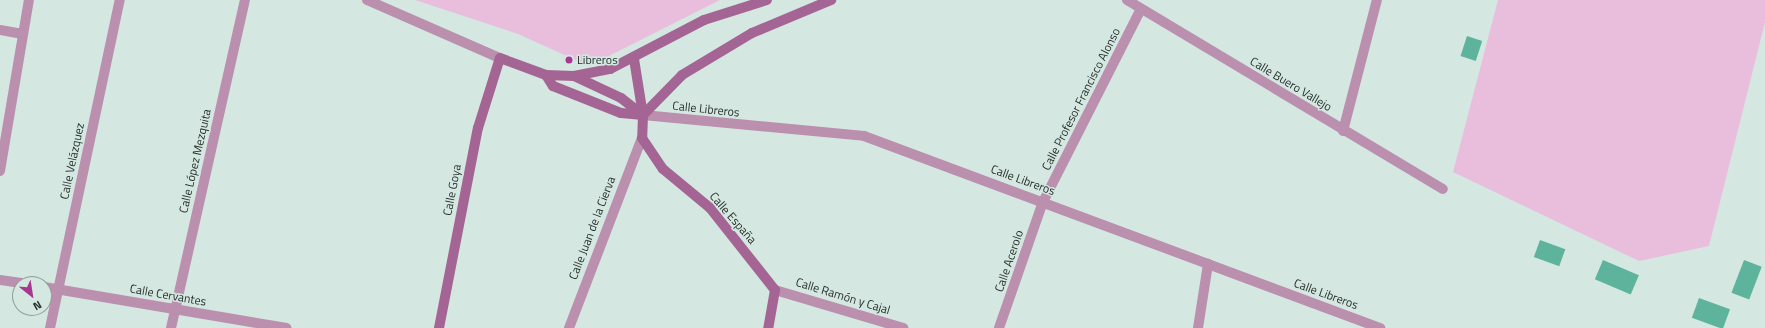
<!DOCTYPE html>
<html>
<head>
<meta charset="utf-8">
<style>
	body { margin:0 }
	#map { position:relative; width:1765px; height:328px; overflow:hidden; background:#d4e8e1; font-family:"Titillium Web",sans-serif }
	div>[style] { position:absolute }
	.green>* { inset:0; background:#e9bedc }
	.water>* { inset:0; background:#5db39c; transform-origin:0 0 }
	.street>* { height:10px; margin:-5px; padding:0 5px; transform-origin:5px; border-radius:5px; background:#bb8fae }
	.secondary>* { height:10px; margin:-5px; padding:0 5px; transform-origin:5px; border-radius:5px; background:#a46594 }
	.dots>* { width:11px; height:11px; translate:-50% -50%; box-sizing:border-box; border:2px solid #d4e8e1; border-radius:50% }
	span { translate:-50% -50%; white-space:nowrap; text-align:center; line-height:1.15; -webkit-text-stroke:3px #d4e8e1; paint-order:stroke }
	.poi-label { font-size:12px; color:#28302e }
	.left { translate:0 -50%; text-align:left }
	.street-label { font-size:12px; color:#28302e }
	.north { position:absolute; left:12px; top:276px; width:40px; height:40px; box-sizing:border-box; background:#d4e8e1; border:1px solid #8f9e99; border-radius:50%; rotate:150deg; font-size:11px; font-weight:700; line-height:16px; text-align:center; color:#28302e }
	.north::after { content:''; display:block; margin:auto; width:14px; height:18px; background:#a93792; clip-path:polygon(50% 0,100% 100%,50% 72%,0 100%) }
</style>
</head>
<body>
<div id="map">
	<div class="green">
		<i style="clip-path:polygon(415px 0,720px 0,589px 66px,518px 34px)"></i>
		<i style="clip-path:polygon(1498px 0,1765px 0,1765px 22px,1709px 246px,1639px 261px,1453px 172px)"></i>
	</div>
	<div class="water">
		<i style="left:1467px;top:36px;width:16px;height:21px;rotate:18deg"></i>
		<i style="left:1540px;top:240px;width:27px;height:18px;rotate:20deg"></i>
		<i style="left:1603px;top:260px;width:39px;height:21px;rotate:23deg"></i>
		<i style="left:1744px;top:260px;width:19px;height:35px;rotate:21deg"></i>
		<i style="left:1699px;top:298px;width:33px;height:21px;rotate:20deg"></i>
	</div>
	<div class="street">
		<i style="left:367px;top:0;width:145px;rotate:23.6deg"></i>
		<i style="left:1127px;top:0;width:368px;rotate:30.9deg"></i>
		<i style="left:0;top:30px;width:23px;rotate:10deg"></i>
		<i style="left:643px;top:115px;width:222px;rotate:5.4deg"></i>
		<i style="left:864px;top:136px;width:551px;rotate:20.41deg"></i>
		<i style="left:1343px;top:131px;width:135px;rotate:-75.5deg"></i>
		<i style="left:0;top:171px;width:173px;rotate:-80.4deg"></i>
		<i style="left:0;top:280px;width:27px;rotate:8deg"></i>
		<i style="left:44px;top:287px;width:246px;rotate:9.6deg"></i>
		<i style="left:775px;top:290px;width:134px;rotate:16.5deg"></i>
		<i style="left:50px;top:328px;width:335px;rotate:-78deg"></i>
		<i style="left:171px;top:328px;width:336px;rotate:-77.3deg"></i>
		<i style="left:569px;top:328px;width:204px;rotate:-69deg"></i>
		<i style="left:999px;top:328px;width:133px;rotate:-70.8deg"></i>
		<i style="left:1043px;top:202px;width:216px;rotate:-63.1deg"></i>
		<i style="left:1198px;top:328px;width:65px;rotate:-81.1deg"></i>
	</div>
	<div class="secondary">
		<i style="left:634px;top:59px;width:57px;rotate:80.9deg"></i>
		<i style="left:643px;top:115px;width:23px;rotate:92deg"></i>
		<i style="left:642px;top:138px;width:37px;rotate:56deg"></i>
		<i style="left:663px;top:169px;width:61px;rotate:39.7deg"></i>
		<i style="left:710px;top:208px;width:105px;rotate:51.6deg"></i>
		<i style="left:775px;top:290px;width:39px;rotate:100deg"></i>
		<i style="left:546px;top:75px;width:13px;rotate:58deg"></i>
		<i style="left:553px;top:86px;width:73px;rotate:21.7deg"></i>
		<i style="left:621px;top:113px;width:22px;rotate:5deg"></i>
		<i style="left:574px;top:76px;width:37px;rotate:-11deg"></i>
		<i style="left:610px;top:69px;width:106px;rotate:-27.5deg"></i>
		<i style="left:704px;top:20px;width:66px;rotate:-17.6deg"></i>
		<i style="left:643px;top:115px;width:56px;rotate:-45.7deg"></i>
		<i style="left:682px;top:75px;width:82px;rotate:-31deg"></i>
		<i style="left:752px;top:33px;width:86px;rotate:-22.7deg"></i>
		<i style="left:439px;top:328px;width:204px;rotate:-79deg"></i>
		<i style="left:478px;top:128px;width:73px;rotate:-72.6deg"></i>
		<i style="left:500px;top:58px;width:49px;rotate:20.3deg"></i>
		<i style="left:546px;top:75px;width:28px;rotate:2deg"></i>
		<i style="left:574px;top:76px;width:52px;rotate:25.1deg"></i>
		<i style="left:621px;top:98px;width:28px;rotate:38deg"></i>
	</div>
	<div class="dots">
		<i style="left:569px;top:60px;background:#a93792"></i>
	</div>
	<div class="poi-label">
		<span class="left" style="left:577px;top:60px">Libreros</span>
	</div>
	<div class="street-label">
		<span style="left:1291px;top:84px;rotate:31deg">Calle Buero Vallejo</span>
		<span style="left:1081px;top:99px;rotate:-63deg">Calle Profesor Francisco Alonso</span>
		<span style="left:706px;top:109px;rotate:6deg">Calle Libreros</span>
		<span style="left:72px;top:161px;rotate:-78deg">Calle Velázquez</span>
		<span style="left:195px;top:161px;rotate:-77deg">Calle López Mezquita</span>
		<span style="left:1023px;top:180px;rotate:20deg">Calle Libreros</span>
		<span style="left:452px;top:190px;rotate:-79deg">Calle Goya</span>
		<span style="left:733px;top:218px;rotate:49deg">Calle España</span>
		<span style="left:592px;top:228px;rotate:-69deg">Calle Juan de la Cierva</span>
		<span style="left:1009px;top:261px;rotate:-71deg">Calle Acerolo</span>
		<span style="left:1326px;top:294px;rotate:20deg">Calle Libreros</span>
		<span style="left:168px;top:295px;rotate:10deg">Calle Cervantes</span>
		<span style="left:843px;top:296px;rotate:17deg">Calle Ramón y Cajal</span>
	</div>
	<div class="north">N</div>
</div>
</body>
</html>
